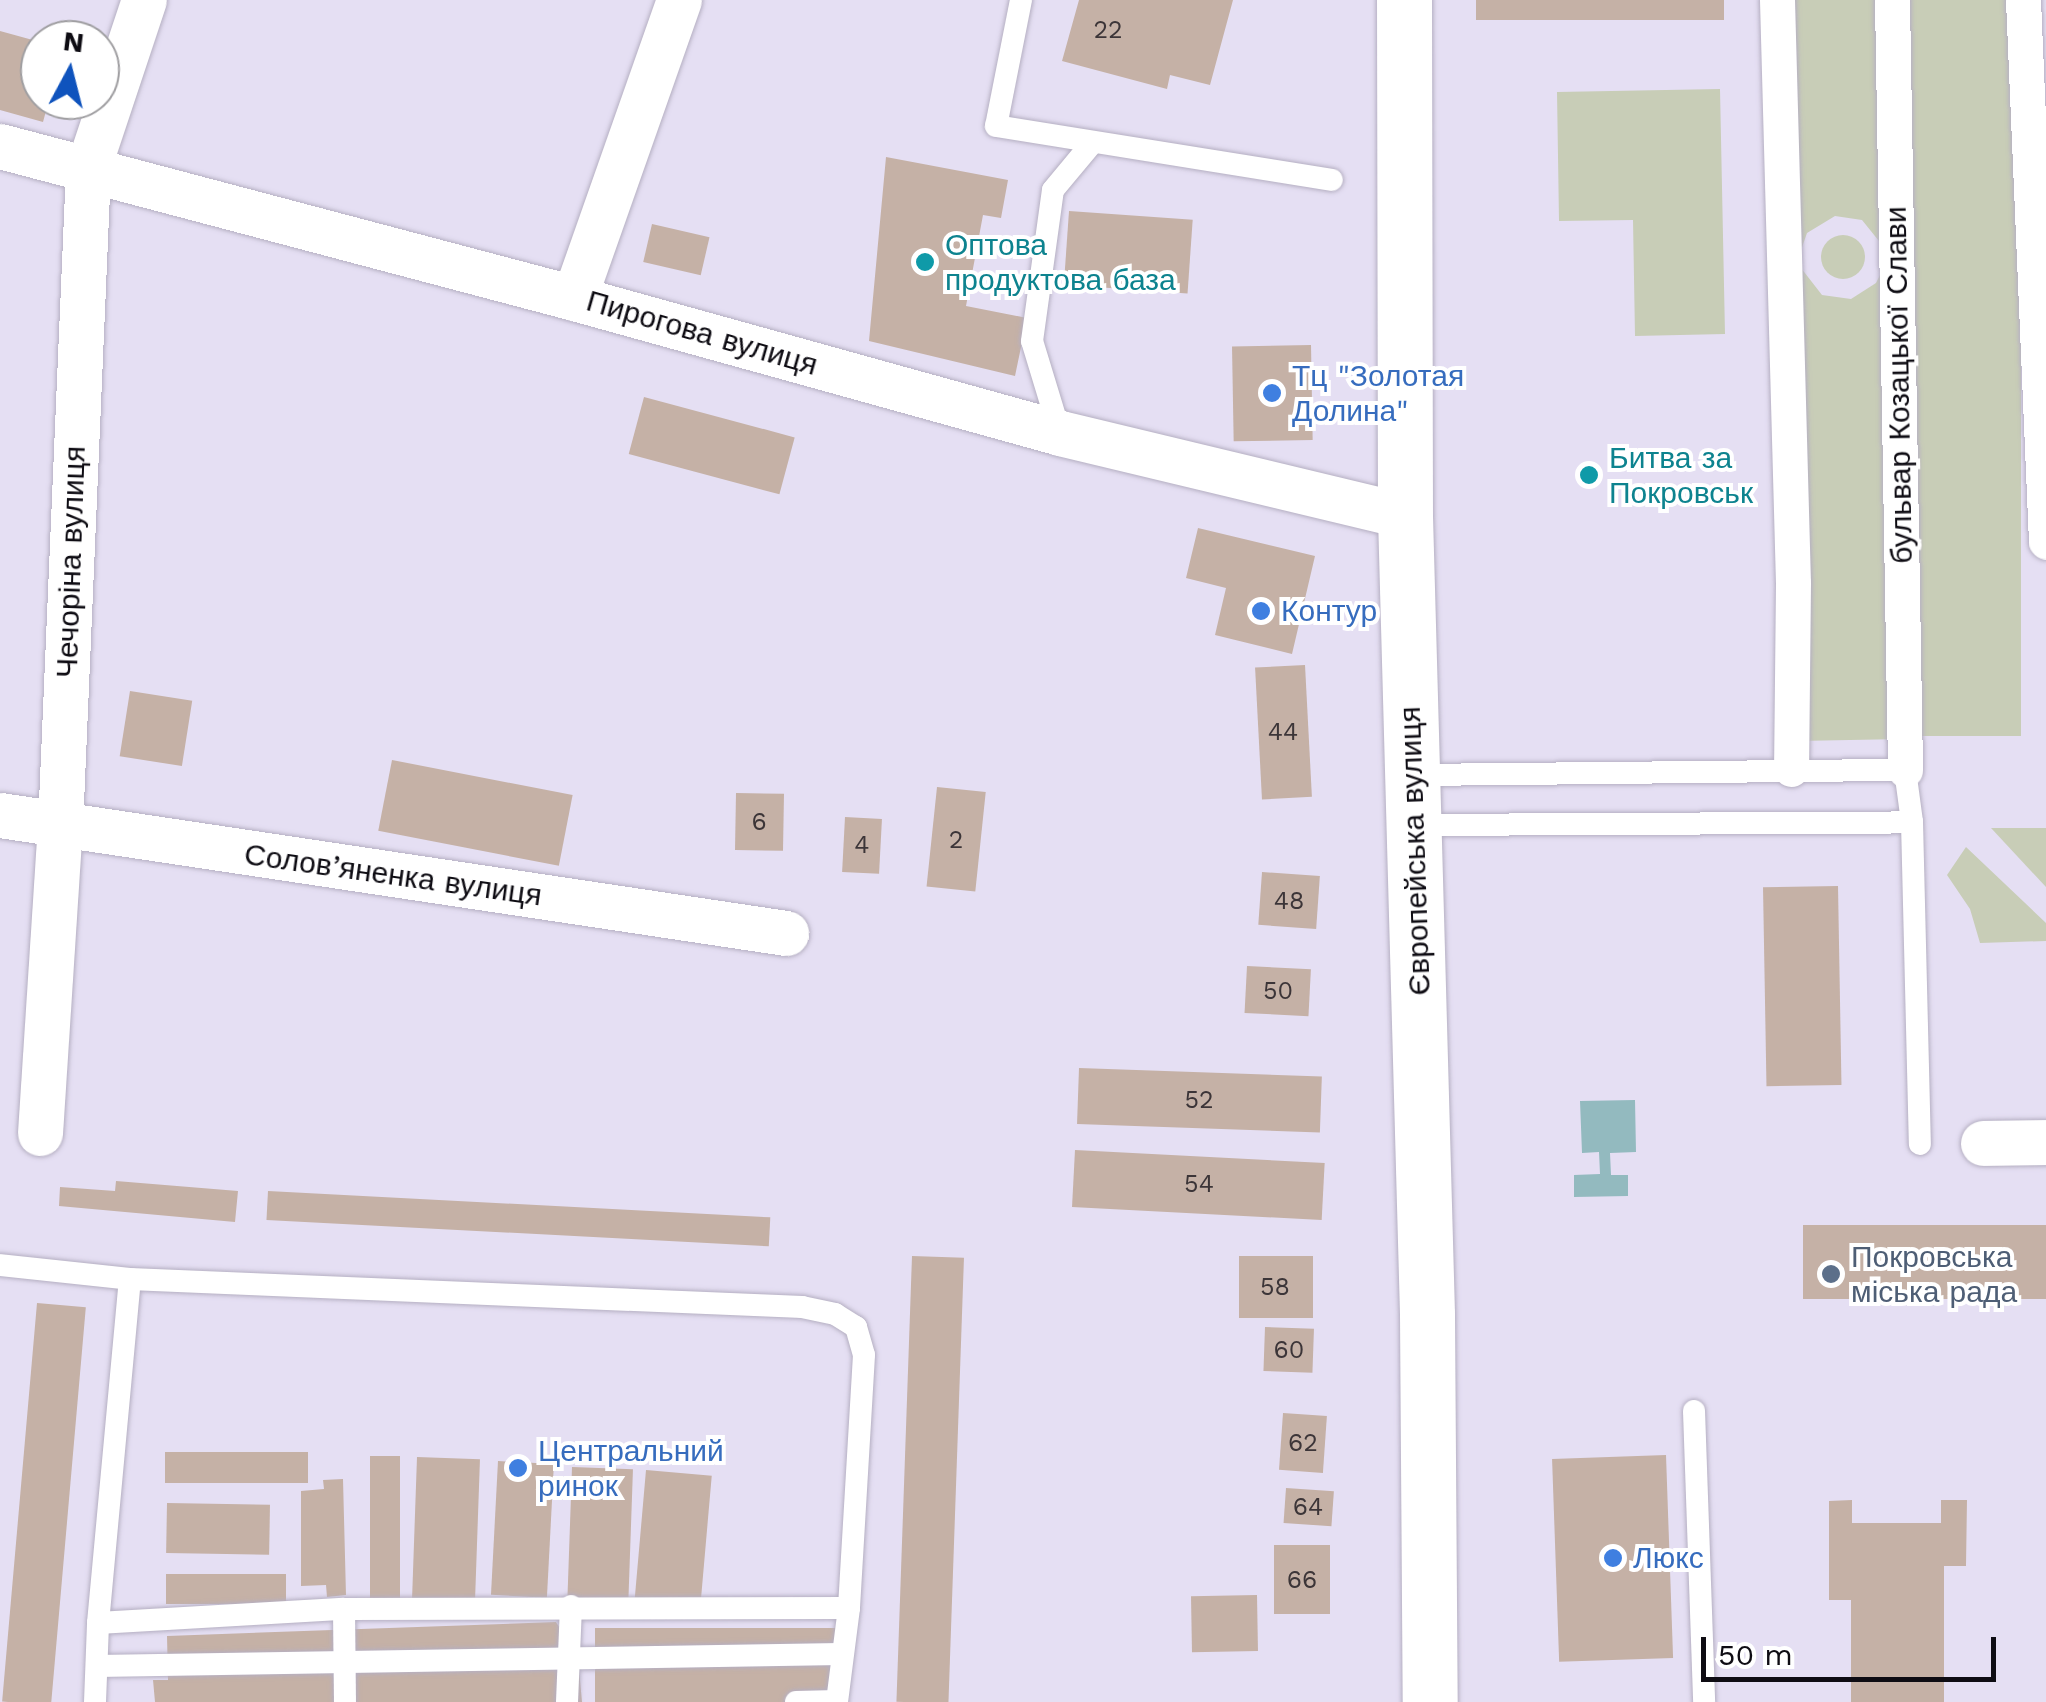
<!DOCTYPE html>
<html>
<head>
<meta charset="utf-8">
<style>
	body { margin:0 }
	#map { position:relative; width:2046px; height:1702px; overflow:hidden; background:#e5dff3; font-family:"Work Sans",sans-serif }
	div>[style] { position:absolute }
	.green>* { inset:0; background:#c8cdb7; transform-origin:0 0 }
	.round { border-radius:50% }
	.water>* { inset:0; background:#93babf }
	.building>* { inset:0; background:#c5b1a6; transform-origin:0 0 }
	.roads { filter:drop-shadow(0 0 2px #b5afc2) drop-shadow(0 0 2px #b5afc2) }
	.service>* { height:22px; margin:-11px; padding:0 11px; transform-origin:11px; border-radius:11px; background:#fff }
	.pedestrian>* { height:35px; margin:-17.5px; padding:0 17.5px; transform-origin:17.5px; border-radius:17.5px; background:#fff }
	.minor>* { height:45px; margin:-22.5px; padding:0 22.5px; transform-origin:22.5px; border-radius:22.5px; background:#fff }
	.tertiary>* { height:55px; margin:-27.5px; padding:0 27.5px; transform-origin:27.5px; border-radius:27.5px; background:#fff }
	.dots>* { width:28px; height:28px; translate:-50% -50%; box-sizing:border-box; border:5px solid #fff; border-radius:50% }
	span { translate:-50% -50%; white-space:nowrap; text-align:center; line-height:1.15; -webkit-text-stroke:8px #fff; paint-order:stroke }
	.number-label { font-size:25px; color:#3c3538 }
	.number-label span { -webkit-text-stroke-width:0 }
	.culture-label { font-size:30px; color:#0d838f }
	.left { translate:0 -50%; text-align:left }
	.street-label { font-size:30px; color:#0e0c13 }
	.shop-label { font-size:30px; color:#366cbe }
	.service-label { font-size:30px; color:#4e5e75 }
	.north { position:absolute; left:20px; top:20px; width:100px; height:100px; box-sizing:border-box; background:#fff; border:2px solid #9f9ea1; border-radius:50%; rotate:7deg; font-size:28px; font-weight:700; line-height:40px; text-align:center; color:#0e0c13 }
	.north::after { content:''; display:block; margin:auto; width:35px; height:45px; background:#0f53bd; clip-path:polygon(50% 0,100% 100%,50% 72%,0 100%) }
	.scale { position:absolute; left:1701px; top:1637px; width:295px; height:45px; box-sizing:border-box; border:5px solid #0e0c13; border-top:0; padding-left:12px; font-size:30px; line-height:35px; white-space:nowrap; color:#0e0c13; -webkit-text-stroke:8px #fff; paint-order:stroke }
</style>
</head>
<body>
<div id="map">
	<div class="green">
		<i style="clip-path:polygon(evenodd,1777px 0,1892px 0,1903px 739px,1797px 741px,1777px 0,1835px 216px,1862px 220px,1883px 246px,1883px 269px,1876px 283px,1851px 299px,1822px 295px,1801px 268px,1800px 253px,1807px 233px,1835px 216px)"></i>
		<i style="left:1894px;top:0;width:127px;height:736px"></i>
		<i style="clip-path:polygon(1720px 89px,1725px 334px,1635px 336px,1633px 220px,1559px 221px,1557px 92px)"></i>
		<i class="round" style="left:1821px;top:235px;width:44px;height:44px"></i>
		<i style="clip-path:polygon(1991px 828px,2046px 828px,2046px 887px)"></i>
		<i style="clip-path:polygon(1966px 847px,2046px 923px,2046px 941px,1980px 943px,1970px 909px,1947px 875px)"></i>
	</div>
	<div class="water">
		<i style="clip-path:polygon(1635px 1100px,1636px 1152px,1610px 1153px,1611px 1175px,1628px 1175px,1628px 1196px,1574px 1197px,1574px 1175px,1600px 1174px,1599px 1152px,1582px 1153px,1580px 1101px)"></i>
	</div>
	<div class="building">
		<i style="clip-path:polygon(1079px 0,1233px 0,1210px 85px,1170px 75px,1167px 89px,1062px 61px)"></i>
		<i style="left:1476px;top:0;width:248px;height:20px"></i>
		<i style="clip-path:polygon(0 31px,40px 42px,40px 100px,49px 100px,43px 122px,0 110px)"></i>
		<i style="clip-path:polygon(886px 157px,1008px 180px,1001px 218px,983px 215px,966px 306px,1027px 318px,1015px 376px,869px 341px)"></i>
		<i style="left:1069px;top:211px;width:124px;height:74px;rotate:4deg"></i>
		<i style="left:652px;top:224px;width:59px;height:39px;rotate:13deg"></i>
		<i style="left:1311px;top:345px;width:95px;height:79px;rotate:89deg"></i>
		<i style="left:644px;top:397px;width:156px;height:59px;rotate:15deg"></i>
		<i style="clip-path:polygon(1198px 528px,1315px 556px,1292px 654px,1215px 635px,1226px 588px,1186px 578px)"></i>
		<i style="left:1305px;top:665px;width:132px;height:50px;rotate:87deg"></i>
		<i style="left:130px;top:691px;width:63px;height:66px;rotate:9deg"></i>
		<i style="left:392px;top:760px;width:184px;height:72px;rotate:11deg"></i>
		<i style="left:937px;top:787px;width:49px;height:100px;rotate:6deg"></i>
		<i style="left:736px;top:793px;width:48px;height:57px;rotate:1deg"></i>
		<i style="left:845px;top:817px;width:37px;height:55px;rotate:3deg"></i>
		<i style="left:1262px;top:872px;width:58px;height:53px;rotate:4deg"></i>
		<i style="left:1838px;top:886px;width:199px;height:75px;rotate:89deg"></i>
		<i style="left:1247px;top:966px;width:64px;height:47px;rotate:3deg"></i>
		<i style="left:1079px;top:1068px;width:243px;height:56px;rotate:2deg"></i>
		<i style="left:1075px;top:1150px;width:250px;height:57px;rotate:3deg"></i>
		<i style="clip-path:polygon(116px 1181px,238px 1191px,235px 1222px,59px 1206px,60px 1187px,115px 1191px)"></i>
		<i style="left:268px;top:1191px;width:503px;height:29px;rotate:3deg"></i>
		<i style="left:2046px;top:1225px;width:74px;height:243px;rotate:90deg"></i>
		<i style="left:912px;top:1256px;width:52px;height:446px;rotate:2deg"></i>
		<i style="left:1239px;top:1256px;width:74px;height:62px"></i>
		<i style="left:37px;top:1303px;width:49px;height:400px;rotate:5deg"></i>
		<i style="left:1265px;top:1327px;width:49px;height:44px;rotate:2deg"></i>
		<i style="left:1283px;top:1413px;width:44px;height:57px;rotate:4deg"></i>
		<i style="left:165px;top:1452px;width:143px;height:31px"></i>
		<i style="left:1666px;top:1455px;width:203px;height:114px;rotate:88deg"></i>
		<i style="left:400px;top:1456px;width:146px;height:30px;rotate:90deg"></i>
		<i style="left:417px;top:1457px;width:63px;height:144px;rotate:2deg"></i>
		<i style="left:498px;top:1461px;width:56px;height:134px;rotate:3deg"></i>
		<i style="left:572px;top:1467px;width:61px;height:133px;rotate:2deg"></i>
		<i style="left:646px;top:1470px;width:66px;height:131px;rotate:5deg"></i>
		<i style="clip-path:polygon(343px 1479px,346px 1595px,327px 1597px,326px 1585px,301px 1586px,301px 1491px,324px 1489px,323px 1480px)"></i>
		<i style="left:1286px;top:1488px;width:48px;height:35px;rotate:4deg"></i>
		<i style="clip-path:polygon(1852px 1500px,1852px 1523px,1941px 1523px,1941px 1500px,1967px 1500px,1966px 1566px,1944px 1566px,1944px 1702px,1851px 1702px,1851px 1600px,1829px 1600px,1829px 1501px)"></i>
		<i style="left:167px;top:1503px;width:103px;height:50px;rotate:1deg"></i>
		<i style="left:1274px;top:1545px;width:56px;height:69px"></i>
		<i style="left:166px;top:1574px;width:120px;height:30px"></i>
		<i style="left:1257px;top:1595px;width:56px;height:66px;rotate:89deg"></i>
		<i style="clip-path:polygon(556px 1622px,561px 1630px,575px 1626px,582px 1702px,155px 1702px,153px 1680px,168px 1680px,167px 1636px)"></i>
		<i style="left:595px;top:1628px;width:241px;height:74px"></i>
	</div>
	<div class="roads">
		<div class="service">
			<i style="left:1021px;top:0;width:128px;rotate:101.2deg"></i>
			<i style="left:996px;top:126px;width:340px;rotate:9.1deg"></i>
			<i style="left:1060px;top:433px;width:96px;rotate:-106.9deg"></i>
			<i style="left:1032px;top:341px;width:152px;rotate:-82.1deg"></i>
			<i style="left:1053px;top:190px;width:62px;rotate:-50.2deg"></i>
			<i style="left:1414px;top:775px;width:491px;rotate:-0.6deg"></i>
			<i style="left:1905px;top:770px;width:52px;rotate:82.3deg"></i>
			<i style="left:1912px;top:822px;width:322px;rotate:88.6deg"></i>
			<i style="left:1415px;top:825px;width:497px;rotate:-0.3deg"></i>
			<i style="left:0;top:1265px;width:131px;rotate:6.1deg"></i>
			<i style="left:130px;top:1279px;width:673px;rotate:2.39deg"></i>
			<i style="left:802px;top:1307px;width:34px;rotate:12deg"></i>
			<i style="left:835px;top:1314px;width:25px;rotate:32deg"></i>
			<i style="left:856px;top:1327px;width:29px;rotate:74deg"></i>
			<i style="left:864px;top:1355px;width:253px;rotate:93.4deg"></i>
			<i style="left:849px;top:1608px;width:95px;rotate:97.3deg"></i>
			<i style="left:1694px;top:1411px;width:291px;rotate:88deg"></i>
			<i style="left:344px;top:1609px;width:93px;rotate:89.4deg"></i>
			<i style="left:98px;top:1623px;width:246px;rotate:-3.3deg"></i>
			<i style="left:344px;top:1609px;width:505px;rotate:-0.11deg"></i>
			<i style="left:97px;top:1666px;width:744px;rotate:-0.92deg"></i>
			<i style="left:95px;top:1702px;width:79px;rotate:-87.8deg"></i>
			<i style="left:98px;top:1623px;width:345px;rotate:-84.7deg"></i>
			<i style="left:567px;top:1702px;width:96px;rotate:-87.6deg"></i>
			<i style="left:796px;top:1702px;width:41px;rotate:-1.4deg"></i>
		</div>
		<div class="pedestrian">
			<i style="left:1777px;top:0;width:583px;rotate:88.43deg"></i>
			<i style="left:1793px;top:583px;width:186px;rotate:90.6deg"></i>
			<i style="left:1892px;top:0;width:770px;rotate:89.03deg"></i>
			<i style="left:2023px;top:0;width:542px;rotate:87.57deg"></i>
		</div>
		<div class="minor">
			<i style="left:0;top:146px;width:594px;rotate:14.83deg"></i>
			<i style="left:574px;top:298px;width:504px;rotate:15.52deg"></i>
			<i style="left:1060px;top:433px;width:355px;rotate:13.5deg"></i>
			<i style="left:574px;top:298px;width:316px;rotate:-70.6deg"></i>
			<i style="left:0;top:815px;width:795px;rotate:8.54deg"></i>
			<i style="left:40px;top:1133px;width:308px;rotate:-86.3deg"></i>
			<i style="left:60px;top:826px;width:659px;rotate:-87.56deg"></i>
			<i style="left:88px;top:168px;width:177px;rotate:-71.6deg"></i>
			<i style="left:1983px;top:1143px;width:63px;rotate:-0.9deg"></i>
		</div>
		<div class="tertiary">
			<i style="left:1404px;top:0;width:516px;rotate:89.89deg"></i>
			<i style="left:1405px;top:516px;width:799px;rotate:88.42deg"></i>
			<i style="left:1427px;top:1315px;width:387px;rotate:89.6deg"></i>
		</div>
	</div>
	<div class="dots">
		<i style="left:925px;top:262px;background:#0f9aa8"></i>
		<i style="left:1272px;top:393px;background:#3f7fe0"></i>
		<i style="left:1589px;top:475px;background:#0f9aa8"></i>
		<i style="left:1261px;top:611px;background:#3f7fe0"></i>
		<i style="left:1831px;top:1274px;background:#5c6f8a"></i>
		<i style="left:518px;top:1468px;background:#3f7fe0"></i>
		<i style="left:1613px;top:1558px;background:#3f7fe0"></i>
	</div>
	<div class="number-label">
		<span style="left:1108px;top:30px">22</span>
		<span style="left:1283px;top:732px">44</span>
		<span style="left:759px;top:822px">6</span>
		<span style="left:956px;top:840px">2</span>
		<span style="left:862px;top:845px">4</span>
		<span style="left:1289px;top:901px">48</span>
		<span style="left:1278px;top:991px">50</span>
		<span style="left:1199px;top:1100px">52</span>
		<span style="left:1199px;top:1184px">54</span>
		<span style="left:1275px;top:1287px">58</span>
		<span style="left:1289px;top:1350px">60</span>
		<span style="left:1303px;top:1443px">62</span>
		<span style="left:1308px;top:1507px">64</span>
		<span style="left:1302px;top:1580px">66</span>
	</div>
	<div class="culture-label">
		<span class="left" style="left:945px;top:262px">Оптова<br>продуктова база</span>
		<span class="left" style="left:1609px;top:475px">Битва за<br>Покровськ</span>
	</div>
	<div class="street-label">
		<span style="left:702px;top:333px;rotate:16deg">Пирогова вулиця</span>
		<span style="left:1899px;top:385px;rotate:-91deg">бульвар Козацької Слави</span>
		<span style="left:71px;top:562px;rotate:-88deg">Чечоріна вулиця</span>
		<span style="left:1415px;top:851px;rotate:-92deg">Європейська вулиця</span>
		<span style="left:393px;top:875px;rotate:8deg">Солов’яненка вулиця</span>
	</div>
	<div class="shop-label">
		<span class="left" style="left:1292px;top:393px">Тц "Золотая<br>Долина"</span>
		<span class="left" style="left:1281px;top:611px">Контур</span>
		<span class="left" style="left:538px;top:1468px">Центральний<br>ринок</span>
		<span class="left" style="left:1633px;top:1558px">Люкс</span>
	</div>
	<div class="service-label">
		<span class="left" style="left:1851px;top:1274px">Покровська<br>міська рада</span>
	</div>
	<div class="north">N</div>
	<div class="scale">50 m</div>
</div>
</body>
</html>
